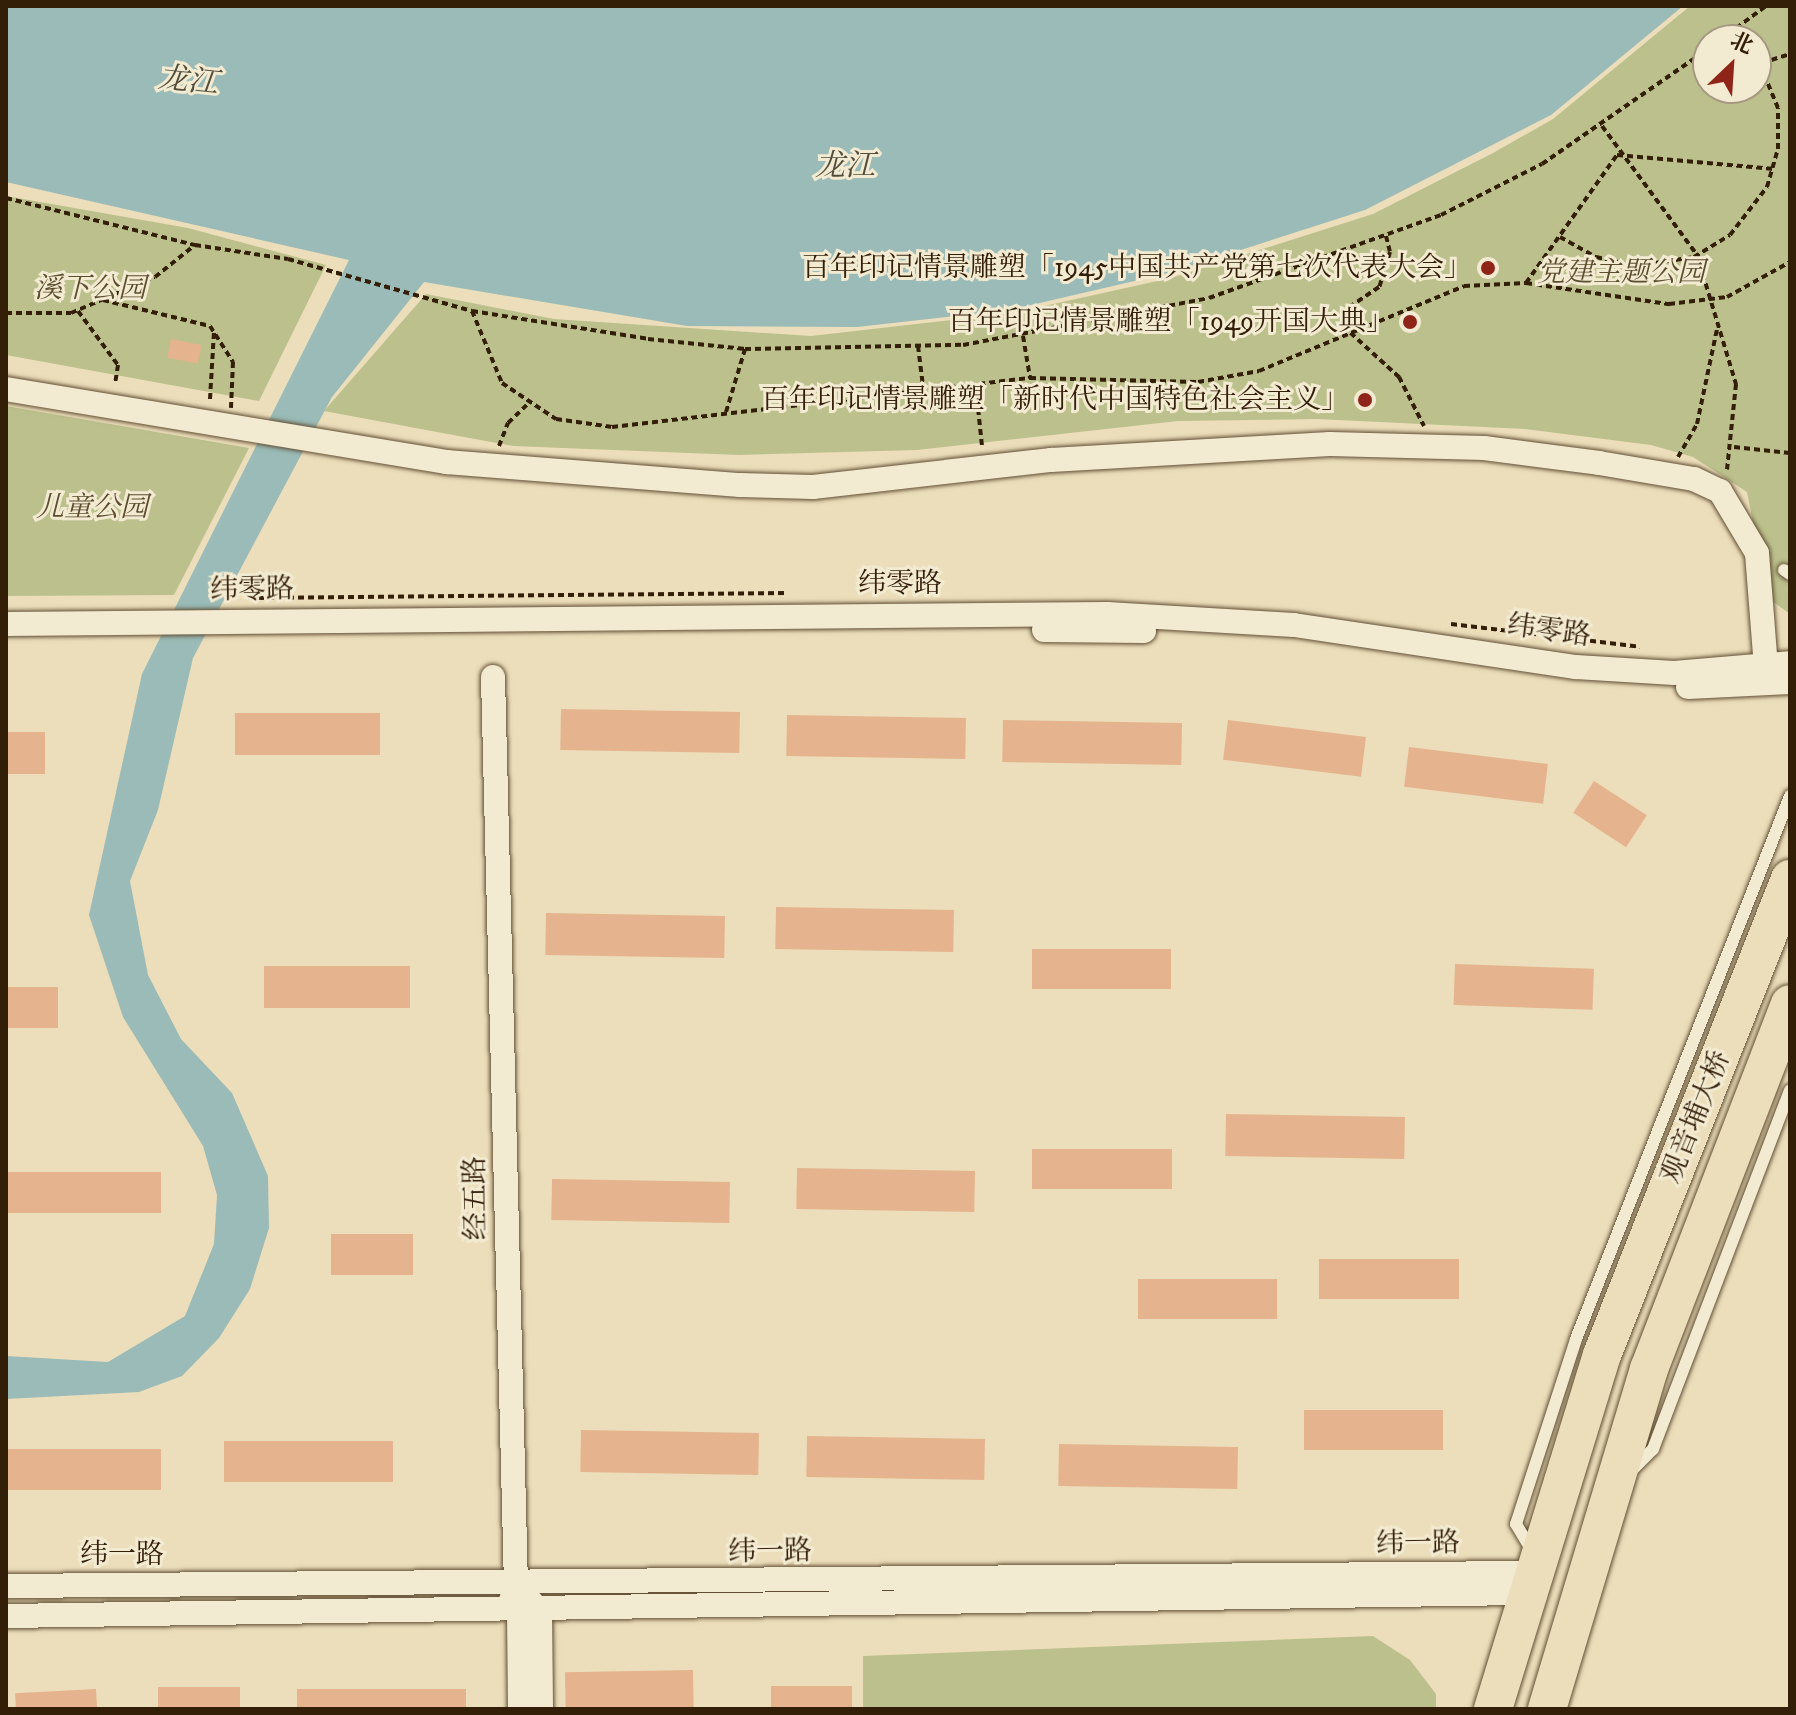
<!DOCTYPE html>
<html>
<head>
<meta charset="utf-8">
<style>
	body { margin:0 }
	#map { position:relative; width:1796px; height:1715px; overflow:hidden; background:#ecdeba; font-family:"IM FELL DW Pica","Noto Serif SC",serif }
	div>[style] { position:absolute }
	.green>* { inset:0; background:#bcc08c }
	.water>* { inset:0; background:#9abbb7 }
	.building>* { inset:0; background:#e5b38e; transform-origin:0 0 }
	.path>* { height:4px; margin-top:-2px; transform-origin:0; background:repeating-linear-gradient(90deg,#331e08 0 6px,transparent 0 10px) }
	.roads { filter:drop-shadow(0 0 2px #614e34) drop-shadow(0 0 2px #614e34) }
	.lane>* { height:12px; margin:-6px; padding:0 6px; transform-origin:6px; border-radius:6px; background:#f3ead2 }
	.street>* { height:24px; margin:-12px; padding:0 12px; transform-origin:12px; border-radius:12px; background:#f3ead2 }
	.primary>* { height:38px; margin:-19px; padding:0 19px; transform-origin:19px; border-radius:19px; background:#ecdeba }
	.dots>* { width:22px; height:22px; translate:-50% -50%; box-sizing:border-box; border:4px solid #f3ead2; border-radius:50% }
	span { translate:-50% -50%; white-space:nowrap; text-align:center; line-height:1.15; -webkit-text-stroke:6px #f3ead2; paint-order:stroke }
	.poi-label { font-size:28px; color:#331e08 }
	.right { translate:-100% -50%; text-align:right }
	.park-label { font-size:28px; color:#5c4f30; font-style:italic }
	.street-label { font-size:28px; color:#331e08 }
	.water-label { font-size:30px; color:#524d3d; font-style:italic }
	.frame { position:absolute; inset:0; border:8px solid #331e08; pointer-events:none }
	.north { position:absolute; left:1692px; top:24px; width:80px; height:80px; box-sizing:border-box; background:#f3ead2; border:2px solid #a69881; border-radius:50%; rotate:25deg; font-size:22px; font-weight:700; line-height:32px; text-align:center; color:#331e08 }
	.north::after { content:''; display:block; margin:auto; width:28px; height:36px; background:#8f2418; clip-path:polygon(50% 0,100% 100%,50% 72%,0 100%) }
</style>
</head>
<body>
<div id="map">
	<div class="green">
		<i style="clip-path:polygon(evenodd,1690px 6px,1790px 6px,1790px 614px,1768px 598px,1747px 492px,1693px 457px,1651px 445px,1525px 429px,1317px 419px,1178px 421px,917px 450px,739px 455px,513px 446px,324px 411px,426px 294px,554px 319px,811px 336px,1013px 313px,1171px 278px,1373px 214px,1493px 153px,1553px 119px,1690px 6px,1708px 40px,1756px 40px,1756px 88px,1708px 88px,1708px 40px)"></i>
		<i style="clip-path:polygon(6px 196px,188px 228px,326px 265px,259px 401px,6px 355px)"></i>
		<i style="clip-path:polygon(6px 406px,249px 448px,174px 595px,6px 596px)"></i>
		<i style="clip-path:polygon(1373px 1636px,1410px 1660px,1436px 1694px,1436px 1709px,863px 1709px,863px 1656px)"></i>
	</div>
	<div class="water">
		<i style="clip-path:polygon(6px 6px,1683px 6px,1551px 115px,1365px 210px,1169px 273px,1009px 310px,857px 327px,687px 326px,424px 282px,332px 397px,193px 658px,158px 810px,130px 881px,148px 975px,181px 1039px,232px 1093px,268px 1176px,269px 1228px,250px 1289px,219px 1338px,182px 1376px,139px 1392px,6px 1399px,6px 1356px,108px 1362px,185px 1316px,214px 1244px,217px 1195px,203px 1146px,123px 1017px,89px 915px,142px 674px,349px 260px,6px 182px)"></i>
	</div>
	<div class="building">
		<i style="left:171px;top:339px;width:31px;height:19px;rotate:11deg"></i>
		<i style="left:561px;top:709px;width:179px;height:41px;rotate:1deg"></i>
		<i style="left:235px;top:713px;width:145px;height:42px"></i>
		<i style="left:787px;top:715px;width:179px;height:41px;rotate:1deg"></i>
		<i style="left:1003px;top:720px;width:179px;height:42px;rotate:1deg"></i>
		<i style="left:1228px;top:720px;width:139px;height:40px;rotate:7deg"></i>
		<i style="left:6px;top:732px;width:39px;height:42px"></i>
		<i style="left:1409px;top:747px;width:140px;height:40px;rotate:7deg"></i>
		<i style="left:1594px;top:781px;width:63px;height:38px;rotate:33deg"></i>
		<i style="left:776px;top:907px;width:178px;height:42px;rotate:1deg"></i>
		<i style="left:546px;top:913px;width:179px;height:42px;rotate:1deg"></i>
		<i style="left:1032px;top:949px;width:139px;height:40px"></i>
		<i style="left:1455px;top:964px;width:139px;height:41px;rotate:2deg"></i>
		<i style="left:264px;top:966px;width:146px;height:42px"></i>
		<i style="left:6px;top:987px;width:52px;height:41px"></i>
		<i style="left:1226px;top:1114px;width:179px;height:42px;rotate:1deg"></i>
		<i style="left:1032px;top:1149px;width:140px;height:40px"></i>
		<i style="left:797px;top:1168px;width:178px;height:41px;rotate:1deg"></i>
		<i style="left:6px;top:1172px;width:155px;height:41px"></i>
		<i style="left:552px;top:1179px;width:178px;height:41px;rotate:1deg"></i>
		<i style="left:413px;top:1234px;width:41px;height:82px;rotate:90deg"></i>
		<i style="left:1319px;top:1259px;width:140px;height:40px"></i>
		<i style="left:1138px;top:1279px;width:139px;height:40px"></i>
		<i style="left:1304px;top:1410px;width:139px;height:40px"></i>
		<i style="left:581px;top:1430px;width:178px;height:42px;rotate:1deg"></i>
		<i style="left:807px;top:1436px;width:178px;height:41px;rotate:1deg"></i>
		<i style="left:224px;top:1441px;width:169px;height:41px"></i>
		<i style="left:1059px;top:1444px;width:179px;height:42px;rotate:1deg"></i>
		<i style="left:6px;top:1449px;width:155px;height:41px"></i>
		<i style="left:693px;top:1670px;width:39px;height:128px;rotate:89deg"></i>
		<i style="left:771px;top:1686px;width:81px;height:23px"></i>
		<i style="left:158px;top:1687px;width:82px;height:22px"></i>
		<i style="left:96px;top:1689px;width:20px;height:81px;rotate:87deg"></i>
		<i style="left:297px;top:1689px;width:169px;height:20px"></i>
	</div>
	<div class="path">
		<i style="left:1734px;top:30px;width:13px;rotate:48deg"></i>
		<i style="left:1720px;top:40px;width:57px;rotate:-36.5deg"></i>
		<i style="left:1762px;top:63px;width:29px;rotate:-18deg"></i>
		<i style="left:1602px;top:126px;width:160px;rotate:53.6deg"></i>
		<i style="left:1697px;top:255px;width:135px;rotate:73.2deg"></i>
		<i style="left:1736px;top:384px;width:86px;rotate:96deg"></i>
		<i style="left:6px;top:198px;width:195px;rotate:14deg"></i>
		<i style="left:195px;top:245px;width:94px;rotate:8.6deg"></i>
		<i style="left:288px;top:259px;width:191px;rotate:15.8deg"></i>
		<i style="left:472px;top:311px;width:178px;rotate:9deg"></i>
		<i style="left:648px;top:339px;width:98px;rotate:5.9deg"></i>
		<i style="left:745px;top:349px;width:218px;rotate:-1.1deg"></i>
		<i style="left:963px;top:345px;width:250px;rotate:-10.8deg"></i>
		<i style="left:1209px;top:298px;width:246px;rotate:-19.7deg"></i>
		<i style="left:1441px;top:215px;width:113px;rotate:-26.8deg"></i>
		<i style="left:1542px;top:164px;width:202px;rotate:-34.7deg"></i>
		<i style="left:1386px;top:236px;width:16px;rotate:76deg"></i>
		<i style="left:1390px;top:252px;width:37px;rotate:107deg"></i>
		<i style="left:1379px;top:287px;width:40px;rotate:146deg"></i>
		<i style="left:1346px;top:309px;width:17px;rotate:100deg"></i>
		<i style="left:1343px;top:326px;width:76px;rotate:42.3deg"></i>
		<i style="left:1399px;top:377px;width:55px;rotate:63deg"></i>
		<i style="left:1560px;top:237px;width:41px;rotate:29.1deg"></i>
		<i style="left:1596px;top:257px;width:41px;rotate:12.7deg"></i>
		<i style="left:1636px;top:266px;width:59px;rotate:-8.8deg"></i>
		<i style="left:1694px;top:257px;width:42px;rotate:-31.4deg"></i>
		<i style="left:1730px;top:235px;width:61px;rotate:-52.4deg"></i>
		<i style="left:1767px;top:187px;width:40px;rotate:-74deg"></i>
		<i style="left:1778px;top:149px;width:41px;rotate:-90deg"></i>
		<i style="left:1778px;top:108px;width:57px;rotate:-112.5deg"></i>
		<i style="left:1526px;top:283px;width:157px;rotate:-54.6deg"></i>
		<i style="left:1617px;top:155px;width:158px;rotate:5.1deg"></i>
		<i style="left:103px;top:300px;width:110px;rotate:13.7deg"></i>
		<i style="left:210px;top:326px;width:43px;rotate:57.4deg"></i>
		<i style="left:233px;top:362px;width:46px;rotate:92.5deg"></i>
		<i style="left:78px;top:311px;width:67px;rotate:53.5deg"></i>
		<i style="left:118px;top:365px;width:18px;rotate:99deg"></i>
		<i style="left:472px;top:311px;width:78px;rotate:67.4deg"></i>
		<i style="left:502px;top:383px;width:65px;rotate:33.7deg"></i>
		<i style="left:556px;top:419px;width:57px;rotate:8.1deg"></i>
		<i style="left:612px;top:427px;width:421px;rotate:-6.7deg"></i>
		<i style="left:1030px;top:378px;width:168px;rotate:1.4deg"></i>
		<i style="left:1198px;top:382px;width:62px;rotate:-10.2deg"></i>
		<i style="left:1259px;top:371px;width:222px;rotate:-22.5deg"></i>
		<i style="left:1464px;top:286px;width:62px;rotate:-2.8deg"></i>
		<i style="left:1526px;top:283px;width:145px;rotate:8.4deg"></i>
		<i style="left:1669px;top:304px;width:58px;rotate:-6.9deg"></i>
		<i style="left:1727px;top:297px;width:72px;rotate:-29.1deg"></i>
		<i style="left:6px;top:313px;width:65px"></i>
		<i style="left:71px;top:313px;width:91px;rotate:-23.2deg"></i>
		<i style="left:155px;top:277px;width:51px;rotate:-38.7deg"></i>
		<i style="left:1023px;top:336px;width:43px;rotate:80.5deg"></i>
		<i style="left:918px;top:346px;width:48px;rotate:82.9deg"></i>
		<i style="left:976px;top:389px;width:57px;rotate:84deg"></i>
		<i style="left:210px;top:399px;width:68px;rotate:-86.6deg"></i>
		<i style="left:726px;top:412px;width:66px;rotate:-73.2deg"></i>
		<i style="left:499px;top:446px;width:25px;rotate:-69deg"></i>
		<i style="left:508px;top:423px;width:29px;rotate:-44deg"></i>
		<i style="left:1734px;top:447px;width:56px;rotate:6.1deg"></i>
		<i style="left:1678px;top:457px;width:38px;rotate:-60deg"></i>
		<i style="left:1697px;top:424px;width:97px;rotate:-78.1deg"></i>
		<i style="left:248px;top:598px;width:539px;rotate:-0.53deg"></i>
		<i style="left:1451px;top:624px;width:190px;rotate:6.9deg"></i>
	</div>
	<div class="roads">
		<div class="lane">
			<i style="left:1784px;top:570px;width:7px;rotate:34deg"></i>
			<i style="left:1629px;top:1473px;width:34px;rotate:-45deg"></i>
			<i style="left:1653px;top:1449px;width:384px;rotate:-69.1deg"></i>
			<i style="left:1534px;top:1554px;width:35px;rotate:-121deg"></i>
			<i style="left:1516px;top:1524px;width:194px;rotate:-72deg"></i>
			<i style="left:1576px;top:1339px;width:584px;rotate:-68.49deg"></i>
		</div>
		<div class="street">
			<i style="left:6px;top:389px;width:446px;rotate:9.4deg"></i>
			<i style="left:446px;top:462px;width:295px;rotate:4.5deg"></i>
			<i style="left:740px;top:485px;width:73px;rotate:1.6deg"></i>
			<i style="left:813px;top:487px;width:240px;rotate:-6.5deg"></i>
			<i style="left:1051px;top:460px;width:279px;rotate:-3.3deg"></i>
			<i style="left:1330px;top:444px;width:154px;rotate:1.5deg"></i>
			<i style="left:1484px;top:448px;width:116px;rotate:7.4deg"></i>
			<i style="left:1599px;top:463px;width:96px;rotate:9.6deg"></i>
			<i style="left:1694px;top:479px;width:29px;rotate:25deg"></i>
			<i style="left:1720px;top:491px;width:72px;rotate:59.2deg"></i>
			<i style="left:1757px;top:553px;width:102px;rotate:85.5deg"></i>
			<i style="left:6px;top:624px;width:1101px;rotate:-0.52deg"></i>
			<i style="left:1107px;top:614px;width:187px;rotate:3.4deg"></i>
			<i style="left:1294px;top:625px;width:285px;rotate:8.5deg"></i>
			<i style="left:1576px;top:667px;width:98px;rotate:3.5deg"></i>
			<i style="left:1674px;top:673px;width:116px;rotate:-4.9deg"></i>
			<i style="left:1044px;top:630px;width:100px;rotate:0.6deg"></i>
			<i style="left:493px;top:677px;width:908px;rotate:88.55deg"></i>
			<i style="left:516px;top:1585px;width:36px;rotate:48deg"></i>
			<i style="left:540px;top:1612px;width:97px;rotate:89.4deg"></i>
			<i style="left:1688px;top:687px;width:102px;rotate:-2.8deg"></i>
			<i style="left:6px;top:1586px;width:1529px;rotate:-0.49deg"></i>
			<i style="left:511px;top:1600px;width:14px;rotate:56deg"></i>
			<i style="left:519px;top:1612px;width:97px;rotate:89.4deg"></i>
			<i style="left:6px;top:1616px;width:1523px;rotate:-0.87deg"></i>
		</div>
		<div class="primary">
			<i style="left:1493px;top:1709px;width:370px;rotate:-72.9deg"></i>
			<i style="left:1602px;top:1355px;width:512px;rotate:-68.45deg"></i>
			<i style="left:1547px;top:1709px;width:355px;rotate:-73.3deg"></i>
			<i style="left:1649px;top:1369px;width:391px;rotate:-68.9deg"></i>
		</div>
	</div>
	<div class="dots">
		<i style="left:1488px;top:268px;background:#8f2418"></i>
		<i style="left:1410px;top:322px;background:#8f2418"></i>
		<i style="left:1365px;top:400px;background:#8f2418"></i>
	</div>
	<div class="poi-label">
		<span class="right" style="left:1472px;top:268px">百年印记情景雕塑「1945中国共产党第七次代表大会」</span>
		<span class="right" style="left:1394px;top:322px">百年印记情景雕塑「1949开国大典」</span>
		<span class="right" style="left:1349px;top:400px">百年印记情景雕塑「新时代中国特色社会主义」</span>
	</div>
	<div class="park-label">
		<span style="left:1621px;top:273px">党建主题公园</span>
		<span style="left:90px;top:289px">溪下公园</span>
		<span style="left:92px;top:508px">儿童公园</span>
	</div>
	<div class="street-label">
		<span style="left:900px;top:584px">纬零路</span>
		<span style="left:252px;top:590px;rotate:-1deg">纬零路</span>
		<span style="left:1549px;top:631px;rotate:8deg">纬零路</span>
		<span style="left:1696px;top:1117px;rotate:-68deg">观音埔大桥</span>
		<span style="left:476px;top:1198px;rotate:-91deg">经五路</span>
		<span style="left:1418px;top:1544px;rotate:-1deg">纬一路</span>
		<span style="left:770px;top:1552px;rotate:-1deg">纬一路</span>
		<span style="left:122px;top:1555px">纬一路</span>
	</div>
	<div class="water-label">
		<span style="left:188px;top:82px;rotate:6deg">龙江</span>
		<span style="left:845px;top:167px">龙江</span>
	</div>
	<div class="frame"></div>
	<div class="north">北</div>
</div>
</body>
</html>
